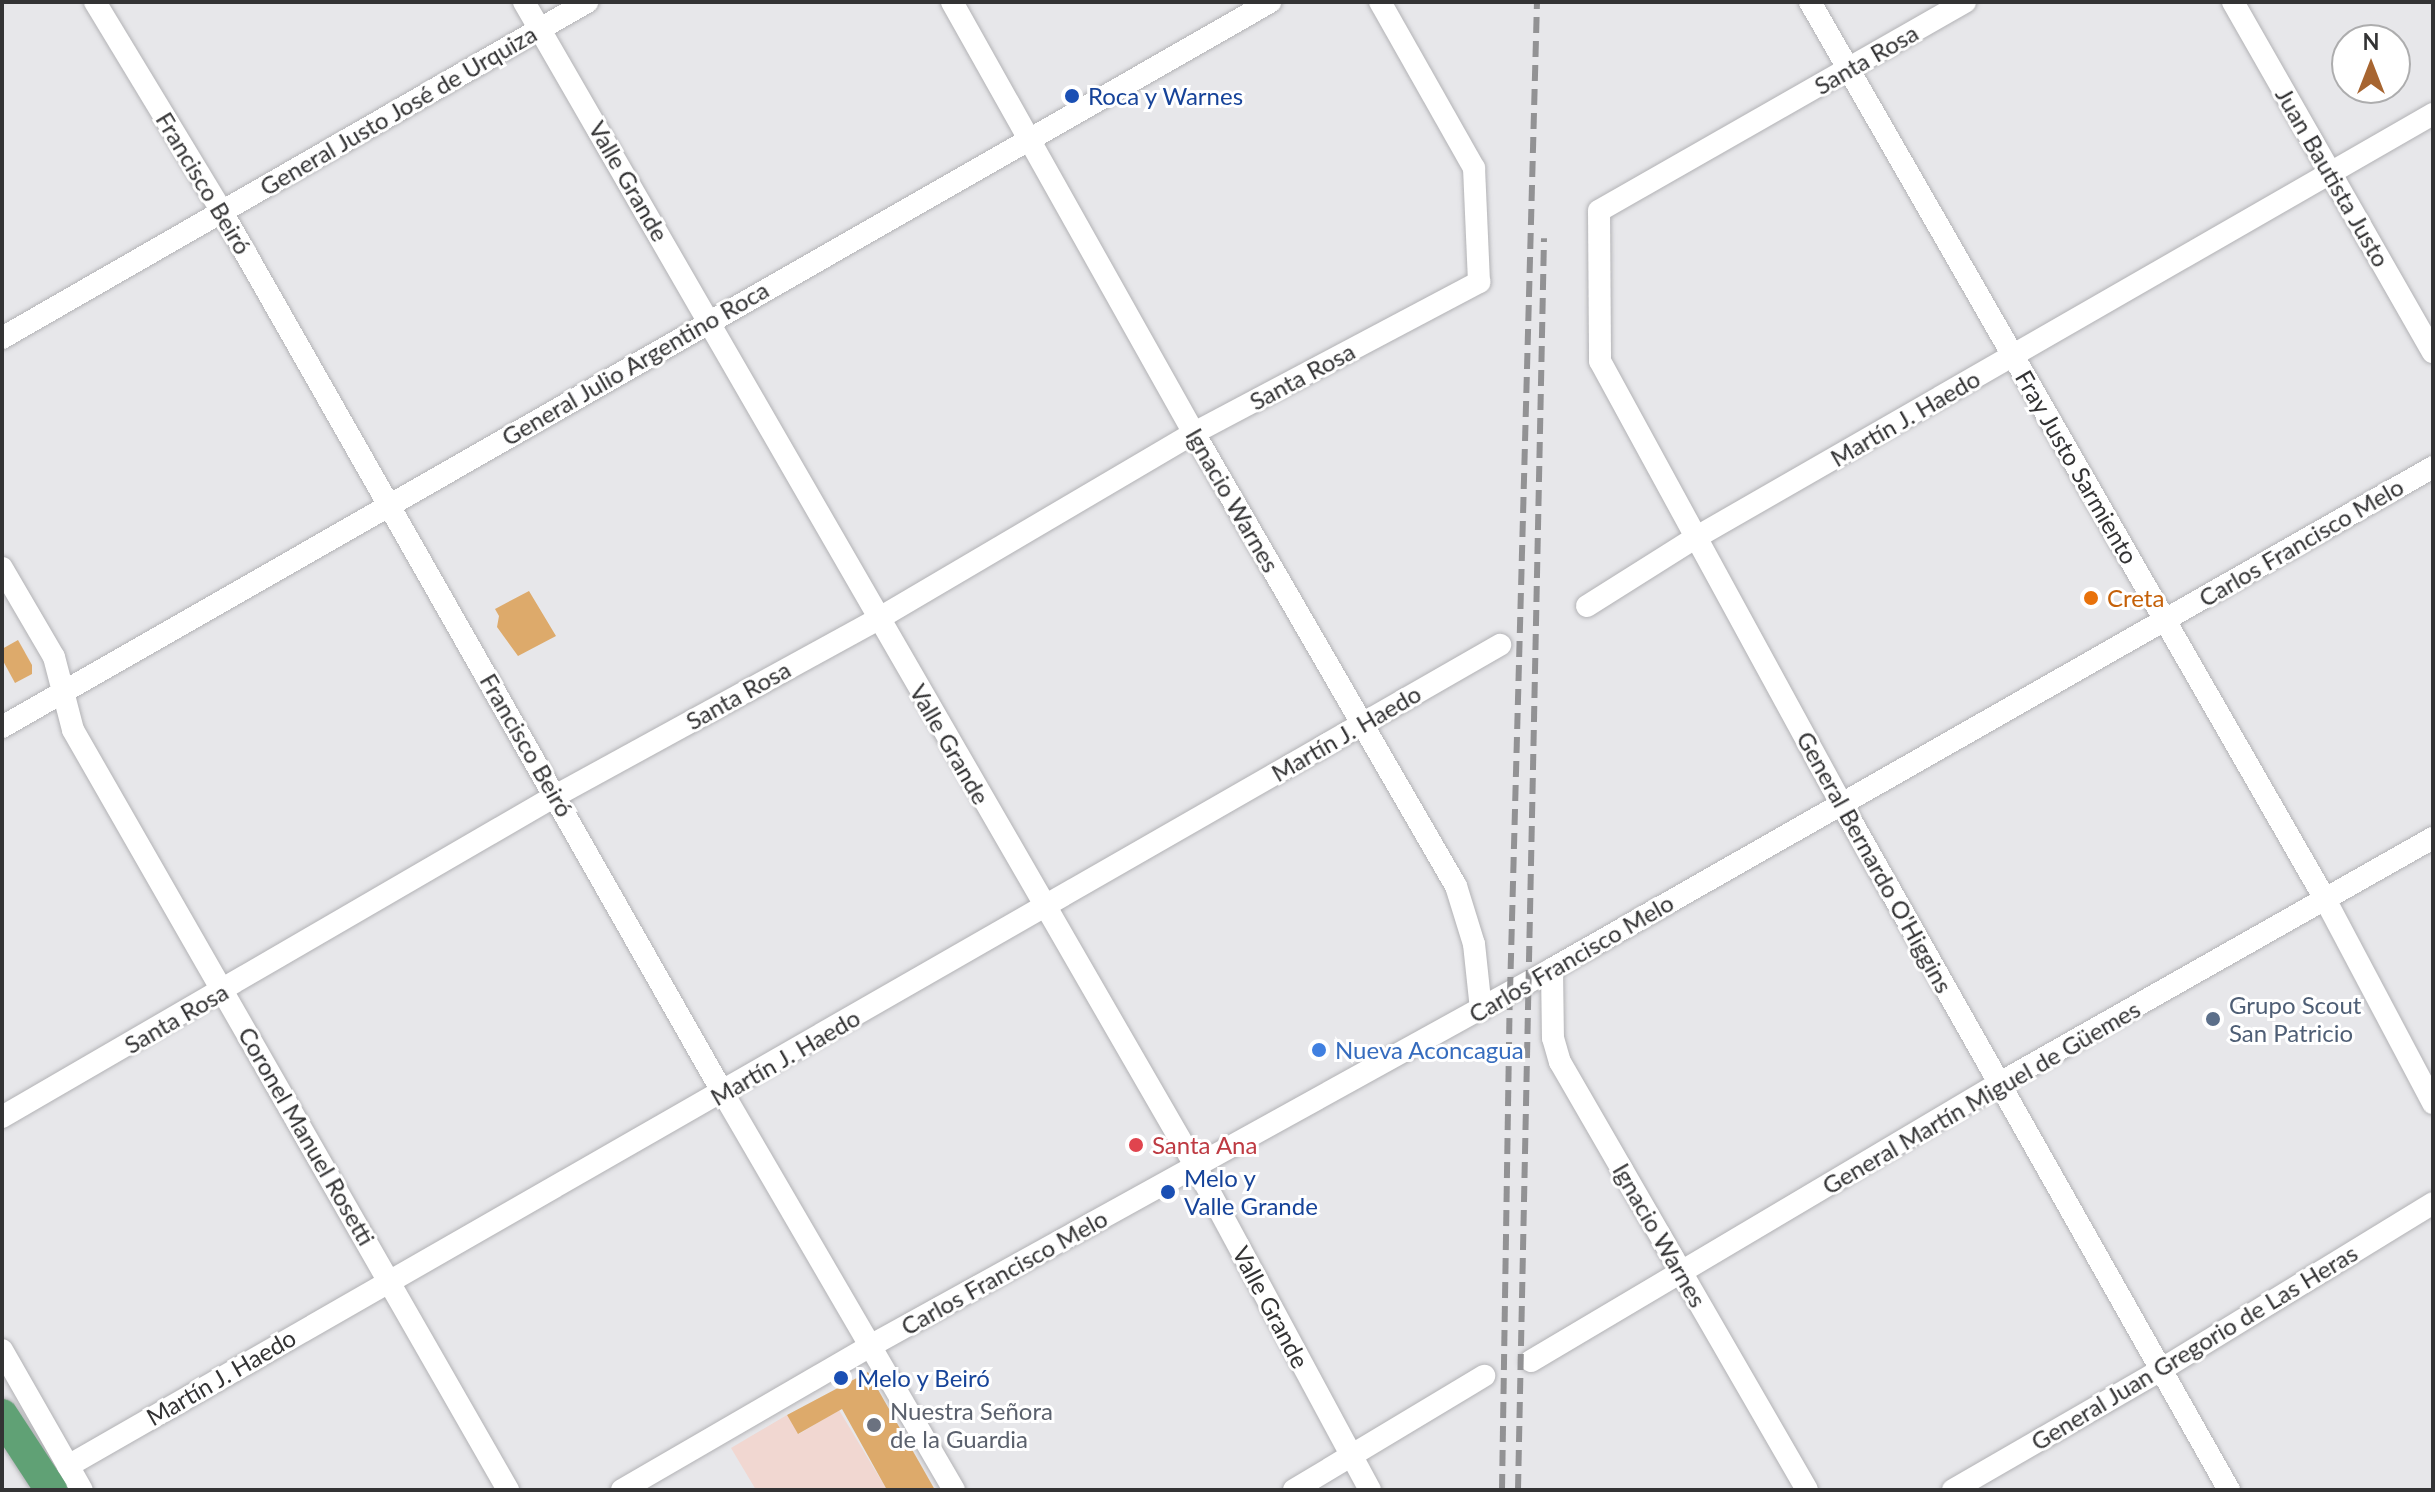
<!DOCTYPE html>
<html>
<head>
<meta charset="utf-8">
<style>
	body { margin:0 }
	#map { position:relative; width:2435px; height:1492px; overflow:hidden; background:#e7e7ea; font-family:Lato,sans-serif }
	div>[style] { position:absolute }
	.education>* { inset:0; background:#f1d7d1 }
	.building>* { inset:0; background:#ddaa6b }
	.roads { filter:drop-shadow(0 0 2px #b2b2b5) drop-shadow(0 0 2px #b2b2b5) }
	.minor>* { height:22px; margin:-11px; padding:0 11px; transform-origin:11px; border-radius:11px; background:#fff }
	.highway>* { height:32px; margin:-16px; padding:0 16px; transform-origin:16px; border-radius:16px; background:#60a175 }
	.rail>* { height:6px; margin-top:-3px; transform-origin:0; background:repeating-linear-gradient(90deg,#929294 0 16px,transparent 0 24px) }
	.dots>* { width:22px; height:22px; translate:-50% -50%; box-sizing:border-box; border:4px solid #fff; border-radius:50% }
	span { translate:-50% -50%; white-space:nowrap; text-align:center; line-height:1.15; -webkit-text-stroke:6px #fff; paint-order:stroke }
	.street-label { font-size:24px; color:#333334 }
	.transit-label { font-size:24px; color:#164399 }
	.left { translate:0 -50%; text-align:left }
	.food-label { font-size:24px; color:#c56008 }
	.service-label { font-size:24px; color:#4e5e75 }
	.shop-label { font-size:24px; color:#366cbe }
	.health-label { font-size:24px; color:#be3a42 }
	.worship-label { font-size:24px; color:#5b616d }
	.frame { position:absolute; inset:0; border:4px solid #333334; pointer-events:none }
	.north { position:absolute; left:2331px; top:24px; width:80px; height:80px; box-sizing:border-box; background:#fff; border:2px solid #adadae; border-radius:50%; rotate:0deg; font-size:22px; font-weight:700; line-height:32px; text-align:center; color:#333334 }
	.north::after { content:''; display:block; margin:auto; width:28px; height:36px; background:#a76531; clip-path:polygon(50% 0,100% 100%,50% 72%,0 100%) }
</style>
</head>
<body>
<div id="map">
	<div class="education">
		<i style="clip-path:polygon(839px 1410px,887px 1490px,756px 1490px,731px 1448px,787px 1415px,799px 1434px)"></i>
	</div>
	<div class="building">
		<i style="clip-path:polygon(529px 591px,556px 636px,518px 656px,497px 627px,499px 616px,495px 609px)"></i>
		<i style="clip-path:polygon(18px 640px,32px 665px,32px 674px,15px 683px,2px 659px,2px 649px)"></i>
		<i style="clip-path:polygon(868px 1372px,935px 1490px,887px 1490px,842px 1409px,798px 1434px,787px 1415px)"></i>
	</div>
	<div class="roads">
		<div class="minor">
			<i style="left:95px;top:2px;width:243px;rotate:58.8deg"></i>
			<i style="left:221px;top:210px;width:1016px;rotate:60.38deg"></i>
			<i style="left:723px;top:1093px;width:459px;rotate:59.8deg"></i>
			<i style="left:524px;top:2px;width:1343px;rotate:60.02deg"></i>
			<i style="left:1195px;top:1165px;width:369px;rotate:61.7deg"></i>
			<i style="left:952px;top:2px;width:494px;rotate:60.7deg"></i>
			<i style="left:1194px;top:433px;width:523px;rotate:59.96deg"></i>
			<i style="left:1456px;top:886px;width:61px;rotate:72.8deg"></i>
			<i style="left:1474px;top:944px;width:66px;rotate:83.9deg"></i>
			<i style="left:1810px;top:2px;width:1034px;rotate:60.14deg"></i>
			<i style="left:2325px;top:899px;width:231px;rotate:62.1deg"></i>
			<i style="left:1965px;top:2px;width:421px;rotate:150.3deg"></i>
			<i style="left:1599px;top:211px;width:150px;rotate:89.6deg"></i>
			<i style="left:1600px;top:361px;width:503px;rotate:61.4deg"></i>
			<i style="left:1841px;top:803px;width:789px;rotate:60.54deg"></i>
			<i style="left:2233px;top:2px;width:403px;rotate:60.3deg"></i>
			<i style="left:2px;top:338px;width:675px;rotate:-29.87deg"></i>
			<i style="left:2px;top:568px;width:103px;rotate:59.7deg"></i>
			<i style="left:54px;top:657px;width:75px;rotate:75.4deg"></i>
			<i style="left:73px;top:730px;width:876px;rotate:60.21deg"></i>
			<i style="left:1587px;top:606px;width:128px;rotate:-32.2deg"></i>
			<i style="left:1695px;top:538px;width:851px;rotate:-29.88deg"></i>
			<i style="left:2px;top:727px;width:1461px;rotate:-29.76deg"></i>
			<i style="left:1552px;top:969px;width:69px;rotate:89.2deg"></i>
			<i style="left:1553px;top:1038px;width:25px;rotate:74deg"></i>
			<i style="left:1560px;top:1062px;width:494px;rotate:60deg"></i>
			<i style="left:2px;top:1117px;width:639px;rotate:-30.13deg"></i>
			<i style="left:555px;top:796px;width:368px;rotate:-28.7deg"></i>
			<i style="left:878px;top:619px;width:367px;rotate:-30.5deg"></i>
			<i style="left:1194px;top:433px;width:323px;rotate:-27.9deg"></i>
			<i style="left:1479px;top:282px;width:114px;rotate:-92.5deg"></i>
			<i style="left:1474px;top:168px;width:191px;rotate:-119.5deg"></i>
			<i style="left:2px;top:1350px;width:161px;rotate:60.3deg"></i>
			<i style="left:1531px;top:1361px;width:543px;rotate:-30.67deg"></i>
			<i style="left:1998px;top:1084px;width:500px;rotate:-29.5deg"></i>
			<i style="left:68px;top:1466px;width:1651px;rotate:-29.83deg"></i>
			<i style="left:622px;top:1490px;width:289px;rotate:-30.1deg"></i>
			<i style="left:872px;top:1345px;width:777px;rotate:-28.94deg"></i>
			<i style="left:1552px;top:969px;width:1014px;rotate:-29.67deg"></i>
			<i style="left:1294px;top:1490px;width:222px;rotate:-31deg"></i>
			<i style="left:1953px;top:1490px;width:238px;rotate:-30deg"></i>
			<i style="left:2159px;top:1371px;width:321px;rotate:-31.5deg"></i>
		</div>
		<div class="highway">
			<i style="left:2px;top:1415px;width:90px;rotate:56.8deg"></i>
		</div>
	</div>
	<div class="rail">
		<i style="left:1502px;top:1490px;width:497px;rotate:-89.1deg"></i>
		<i style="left:1510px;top:993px;width:991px;rotate:-88.44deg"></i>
		<i style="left:1518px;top:1490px;width:1252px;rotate:-88.81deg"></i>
	</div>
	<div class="dots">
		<i style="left:1072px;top:96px;background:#1a4fb4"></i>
		<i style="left:2091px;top:598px;background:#e8710a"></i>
		<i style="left:2213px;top:1019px;background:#5c6f8a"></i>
		<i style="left:1319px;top:1050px;background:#3f7fe0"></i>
		<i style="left:1136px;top:1145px;background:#e0444e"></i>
		<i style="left:1168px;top:1192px;background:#1a4fb4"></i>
		<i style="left:841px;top:1378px;background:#1a4fb4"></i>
		<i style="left:874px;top:1425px;background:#6b7280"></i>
	</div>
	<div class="street-label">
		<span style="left:1866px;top:59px;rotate:-30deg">Santa Rosa</span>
		<span style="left:398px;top:110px;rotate:-30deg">General Justo José de Urquiza</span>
		<span style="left:2333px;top:177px;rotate:60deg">Juan Bautista Justo</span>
		<span style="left:629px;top:181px;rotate:60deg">Valle Grande</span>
		<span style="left:204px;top:183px;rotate:59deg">Francisco Beiró</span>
		<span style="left:635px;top:363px;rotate:-30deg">General Julio Argentino Roca</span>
		<span style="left:1302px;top:376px;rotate:-28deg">Santa Rosa</span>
		<span style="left:1905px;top:418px;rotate:-30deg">Martín J. Haedo</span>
		<span style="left:2077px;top:467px;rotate:60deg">Fray Justo Sarmiento</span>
		<span style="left:1233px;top:500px;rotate:60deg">Ignacio Warnes</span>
		<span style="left:2301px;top:542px;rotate:-30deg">Carlos Francisco Melo</span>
		<span style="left:738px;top:695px;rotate:-29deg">Santa Rosa</span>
		<span style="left:1346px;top:733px;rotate:-30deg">Martín J. Haedo</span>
		<span style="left:950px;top:744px;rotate:60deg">Valle Grande</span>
		<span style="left:527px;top:745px;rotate:60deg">Francisco Beiró</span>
		<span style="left:1875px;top:862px;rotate:61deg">General Bernardo O'Higgins</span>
		<span style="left:1571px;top:958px;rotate:-30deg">Carlos Francisco Melo</span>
		<span style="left:176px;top:1018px;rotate:-30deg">Santa Rosa</span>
		<span style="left:785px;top:1057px;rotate:-30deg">Martín J. Haedo</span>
		<span style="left:1981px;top:1097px;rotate:-30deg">General Martín Miguel de Güemes</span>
		<span style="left:307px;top:1136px;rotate:60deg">Coronel Manuel Rosetti</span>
		<span style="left:1660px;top:1235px;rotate:60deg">Ignacio Warnes</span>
		<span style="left:1004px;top:1272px;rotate:-29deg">Carlos Francisco Melo</span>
		<span style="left:1271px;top:1307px;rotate:62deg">Valle Grande</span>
		<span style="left:2194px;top:1347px;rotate:-31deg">General Juan Gregorio de Las Heras</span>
		<span style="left:221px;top:1377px;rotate:-30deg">Martín J. Haedo</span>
	</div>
	<div class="transit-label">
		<span class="left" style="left:1088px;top:96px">Roca y Warnes</span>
		<span class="left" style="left:1184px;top:1192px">Melo y<br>Valle Grande</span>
		<span class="left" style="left:857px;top:1378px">Melo y Beiró</span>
	</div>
	<div class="food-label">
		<span class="left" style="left:2107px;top:598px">Creta</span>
	</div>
	<div class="service-label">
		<span class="left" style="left:2229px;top:1019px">Grupo Scout<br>San Patricio</span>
	</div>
	<div class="shop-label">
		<span class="left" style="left:1335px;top:1050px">Nueva Aconcagua</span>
	</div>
	<div class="health-label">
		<span class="left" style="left:1152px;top:1145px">Santa Ana</span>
	</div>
	<div class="worship-label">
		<span class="left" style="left:890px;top:1425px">Nuestra Señora<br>de la Guardia</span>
	</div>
	<div class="frame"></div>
	<div class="north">N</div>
</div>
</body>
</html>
